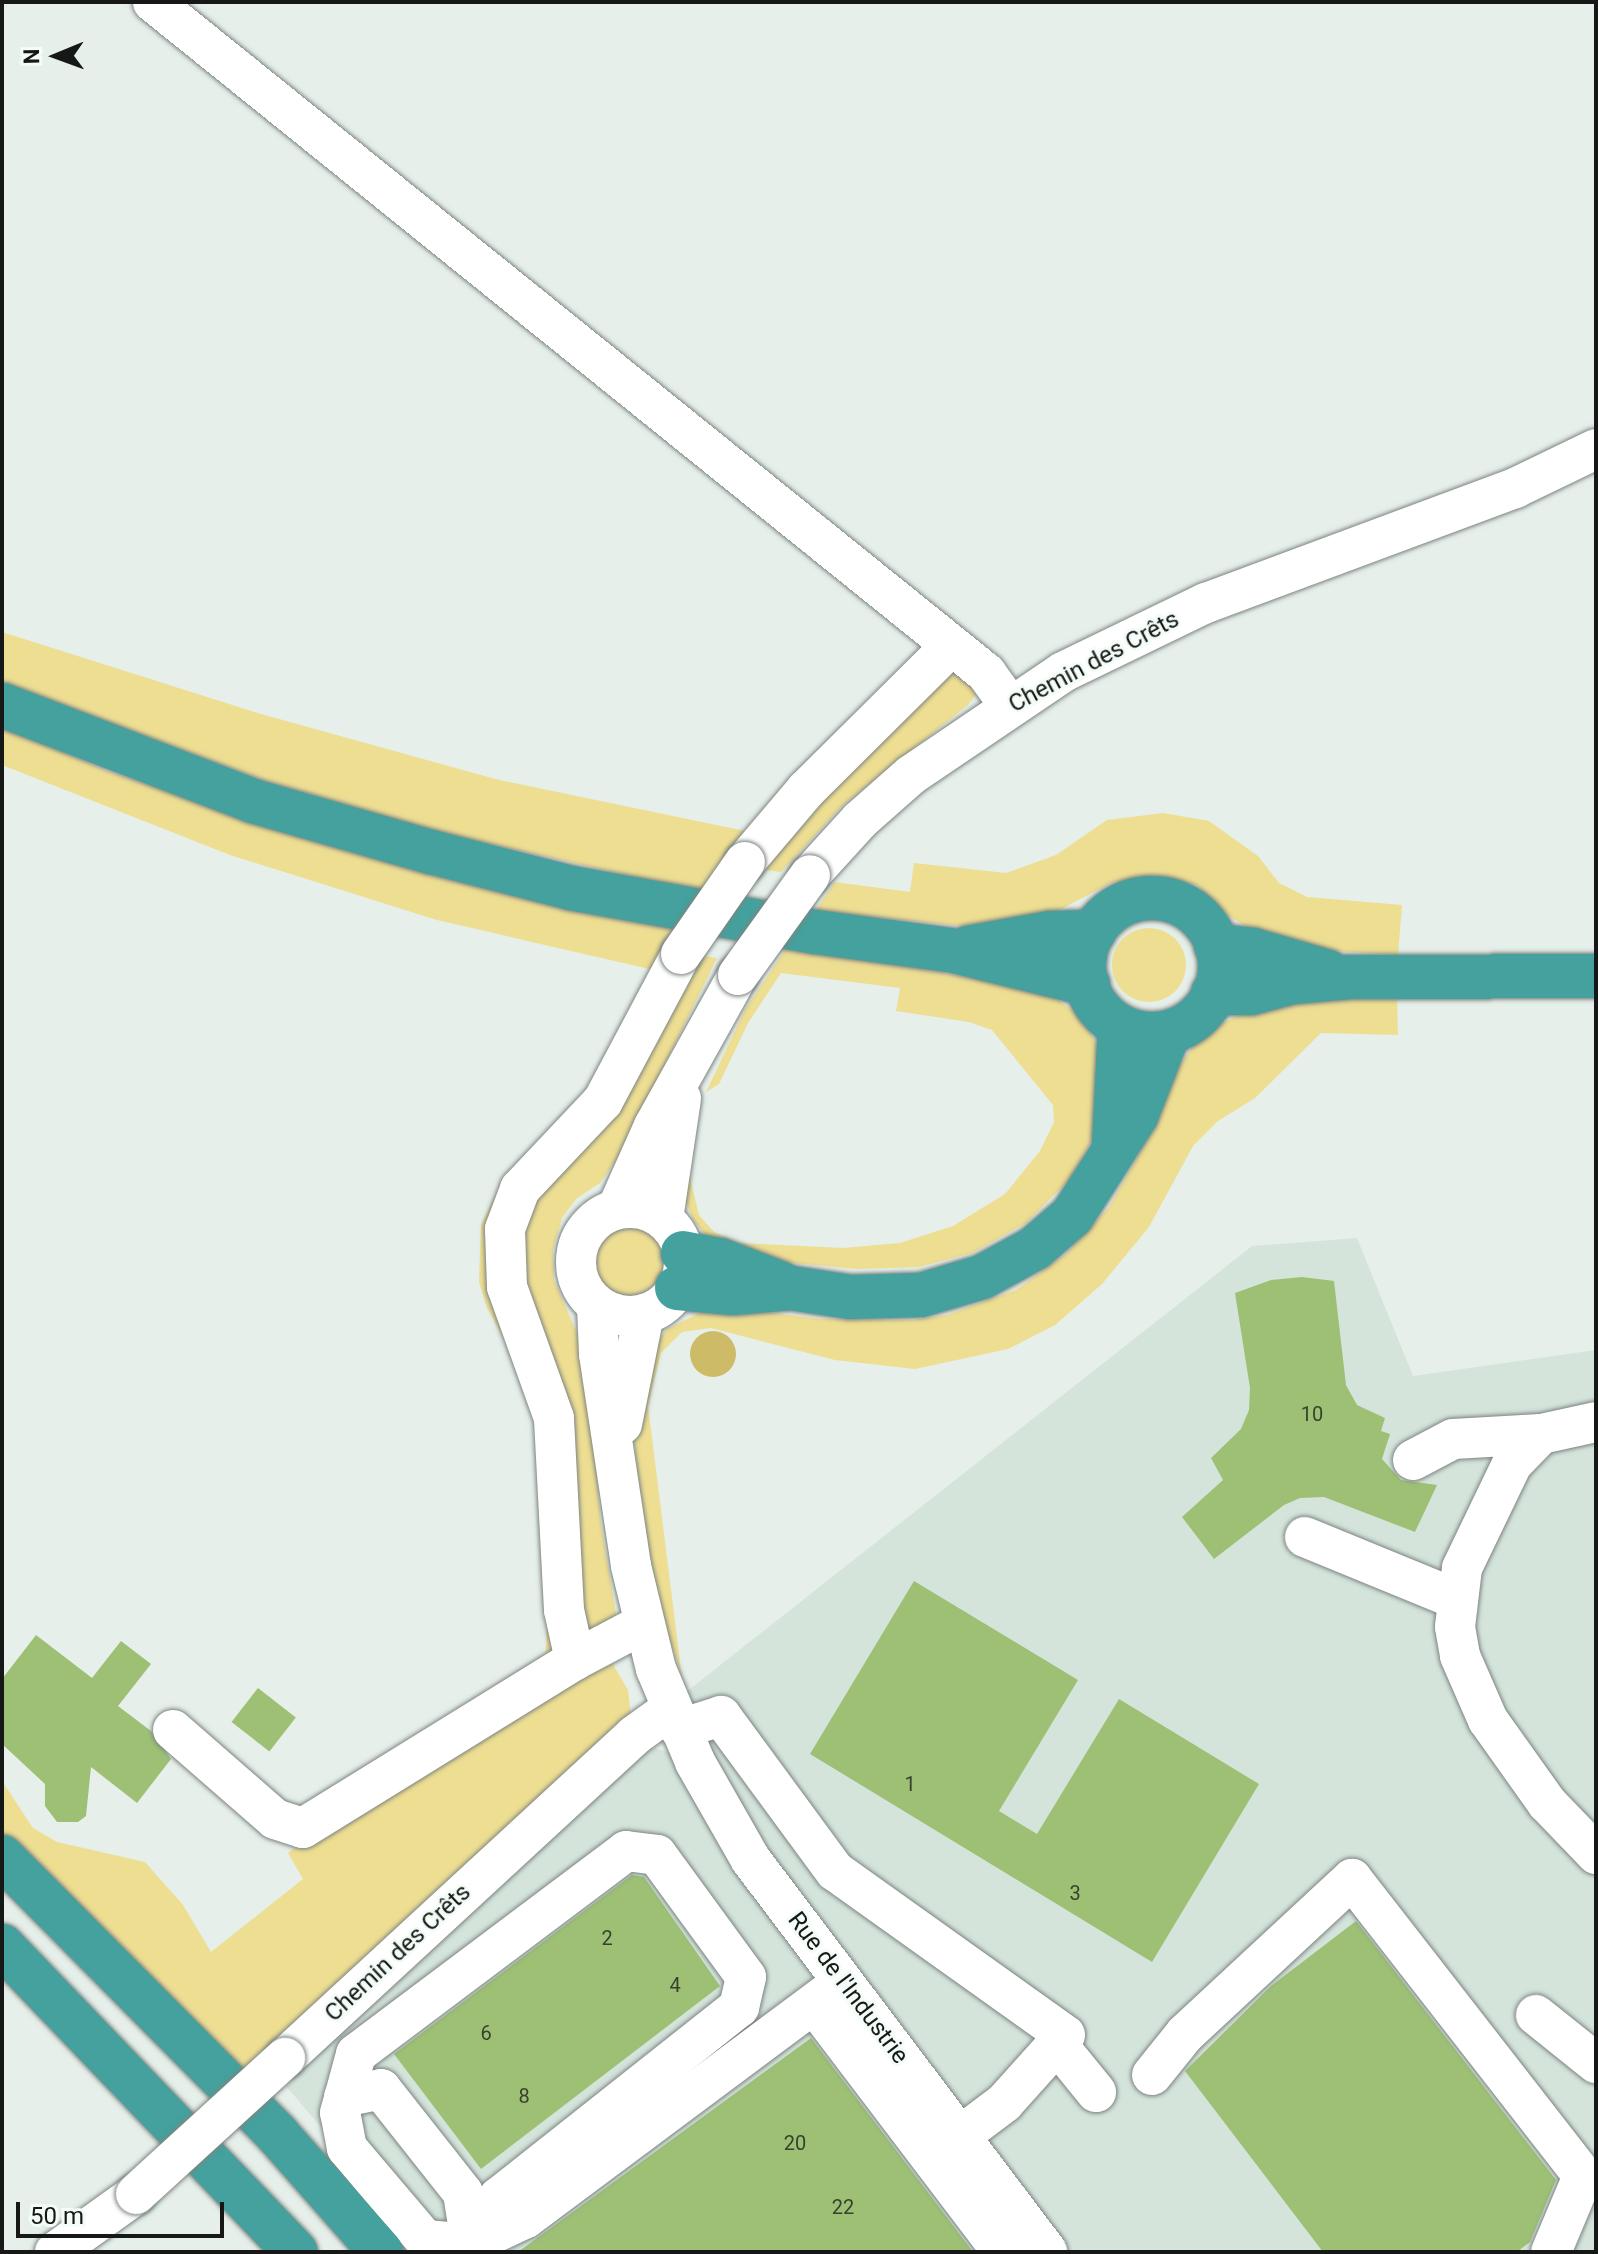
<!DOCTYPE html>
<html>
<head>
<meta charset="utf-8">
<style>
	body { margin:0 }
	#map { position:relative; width:1598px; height:2254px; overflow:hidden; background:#e6efea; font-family:Roboto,sans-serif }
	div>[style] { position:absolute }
	.built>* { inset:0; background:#d4e4db }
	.green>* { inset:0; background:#eede92 }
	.round { border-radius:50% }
	.forest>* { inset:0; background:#cdbb67 }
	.building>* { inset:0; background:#9dc075; transform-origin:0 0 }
	.roads { filter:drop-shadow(0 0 2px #7d8480) drop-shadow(0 0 2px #7d8480) }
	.minor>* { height:40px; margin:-20px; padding:0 20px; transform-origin:20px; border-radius:20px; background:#fff }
	.minor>.ring { margin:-20px; padding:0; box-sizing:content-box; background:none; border:40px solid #fff; border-radius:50% }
	.highway>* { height:44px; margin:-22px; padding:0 22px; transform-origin:22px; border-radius:22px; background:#44a19d }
	.highway>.ring { margin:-22px; padding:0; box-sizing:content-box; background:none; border:44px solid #44a19d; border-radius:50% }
	.bridges { filter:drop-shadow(0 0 2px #7d8480) drop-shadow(0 0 2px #7d8480) }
	.minor-bridge>* { height:40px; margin:-20px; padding:0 20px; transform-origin:20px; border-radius:20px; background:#fff }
	span { translate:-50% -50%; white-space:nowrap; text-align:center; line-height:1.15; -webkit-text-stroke:6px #f4fcf7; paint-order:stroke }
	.number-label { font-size:20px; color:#37422e }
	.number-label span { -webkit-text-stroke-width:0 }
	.street-label { font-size:24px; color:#151816 }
	.frame { position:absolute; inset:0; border:4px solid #151816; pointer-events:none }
	.north { position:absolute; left:16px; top:16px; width:80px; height:80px; -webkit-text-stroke:6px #f4fcf7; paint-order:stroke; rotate:269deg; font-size:22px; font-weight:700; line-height:32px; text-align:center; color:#151816 }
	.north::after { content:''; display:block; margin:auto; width:28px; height:36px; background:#151816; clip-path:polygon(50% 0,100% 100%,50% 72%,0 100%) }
	.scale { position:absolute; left:16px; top:2202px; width:208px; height:36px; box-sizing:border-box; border:4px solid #151816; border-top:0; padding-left:10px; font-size:24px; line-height:28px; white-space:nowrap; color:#151816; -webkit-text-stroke:6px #f4fcf7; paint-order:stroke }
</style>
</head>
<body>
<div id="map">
	<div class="built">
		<i style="clip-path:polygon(1357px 1238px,1413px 1376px,1596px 1350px,1596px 2252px,427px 2252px,286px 2086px,448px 1918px,649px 1747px,668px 1752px,681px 1696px,1252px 1246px)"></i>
	</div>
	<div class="green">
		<i style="clip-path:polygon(2px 632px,261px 714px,499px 780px,755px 833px,710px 894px,435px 831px,263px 780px,2px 682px)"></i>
		<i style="clip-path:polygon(952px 667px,978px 692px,968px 705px,843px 805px,781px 872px,751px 868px)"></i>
		<i style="clip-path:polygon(2px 726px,104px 770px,249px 819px,565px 906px,687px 927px,659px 971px,609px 1080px,525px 1172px,504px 1206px,495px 1240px,503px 1301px,543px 1401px,551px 1447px,558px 1636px,554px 1664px,545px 1673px,550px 1535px,546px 1437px,528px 1383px,487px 1308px,479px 1282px,481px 1225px,499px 1187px,584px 1099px,609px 1064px,658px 971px,437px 920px,230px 855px,2px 765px)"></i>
		<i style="clip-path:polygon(1163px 813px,1209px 821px,1258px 856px,1279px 883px,1307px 897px,1402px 905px,1398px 955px,1321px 950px,1259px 934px,1225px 914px,1197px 885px,1154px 875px,1111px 883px,1046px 917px,963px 926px,815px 911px,835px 882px,910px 892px,914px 863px,1006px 873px,1056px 855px,1107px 820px)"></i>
		<i class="round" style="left:1112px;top:928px;width:74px;height:74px"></i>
		<i style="clip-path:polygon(789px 944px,1046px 992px,1078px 1014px,1098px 1046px,1097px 1131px,1069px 1180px,1026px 1223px,972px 1253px,919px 1267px,856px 1269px,783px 1262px,712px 1243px,693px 1220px,683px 1194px,688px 1170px,699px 1215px,714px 1232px,739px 1243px,843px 1248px,900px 1243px,953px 1226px,1005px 1194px,1040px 1151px,1054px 1122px,1053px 1105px,992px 1030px,969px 1022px,896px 1011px,900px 988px,781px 973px,748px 1023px,719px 1084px,706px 1092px,746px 1008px)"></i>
		<i style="clip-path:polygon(693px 954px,717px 958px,623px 1150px,600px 1183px,576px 1199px,562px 1218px,553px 1250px,554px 1280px,587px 1356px,601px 1524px,616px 1613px,612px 1624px,590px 1635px,515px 1298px,533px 1182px)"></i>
		<i style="clip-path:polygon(1397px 997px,1398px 1035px,1321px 1033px,1255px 1098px,1218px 1121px,1193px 1146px,1149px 1227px,1102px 1284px,1055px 1325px,1008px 1349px,915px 1369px,835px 1360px,711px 1328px,682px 1332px,661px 1353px,648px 1406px,682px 1678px,658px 1603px,641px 1515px,633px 1424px,653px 1347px,667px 1329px,714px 1306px,822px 1319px,913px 1320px,947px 1315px,1016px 1290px,1066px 1254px,1109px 1207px,1140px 1153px,1173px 1075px,1194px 1045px,1219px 1025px,1253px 1008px,1296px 998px)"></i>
		<i class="round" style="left:592px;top:1224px;width:72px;height:72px"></i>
		<i style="clip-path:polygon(608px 1656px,628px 1690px,631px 1716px,233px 2082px,2px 1847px,2px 1781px,33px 1828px,57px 1842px,145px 1862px,183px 1905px,211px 1952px,303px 1879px,288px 1853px,309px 1837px)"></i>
	</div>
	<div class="forest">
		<i class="round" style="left:690px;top:1331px;width:46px;height:46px"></i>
	</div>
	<div class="building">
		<i style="clip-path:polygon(1302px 1277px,1334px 1281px,1346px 1385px,1357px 1405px,1385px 1418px,1381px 1431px,1390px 1434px,1382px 1459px,1401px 1480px,1437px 1485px,1415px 1532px,1324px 1497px,1300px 1498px,1284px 1505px,1214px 1559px,1182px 1517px,1223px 1480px,1211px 1458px,1241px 1429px,1249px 1410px,1250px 1388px,1235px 1293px,1271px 1280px)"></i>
		<i style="clip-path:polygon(914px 1581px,1078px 1680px,999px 1811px,1037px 1834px,1119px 1699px,1259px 1784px,1152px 1962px,810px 1754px)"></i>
		<i style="clip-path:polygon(36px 1635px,92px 1678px,121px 1641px,151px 1664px,118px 1706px,151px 1731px,171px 1759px,137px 1803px,91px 1767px,86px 1816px,78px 1822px,57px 1822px,45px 1806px,45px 1784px,2px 1744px,2px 1679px)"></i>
		<i style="left:258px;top:1688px;width:48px;height:43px;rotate:38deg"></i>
		<i style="clip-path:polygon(632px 1875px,644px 1877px,720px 1986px,481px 2169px,394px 2054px)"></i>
		<i style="clip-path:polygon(1356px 1921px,1556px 2180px,1530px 2242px,1517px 2252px,1323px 2252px,1185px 2071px,1271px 1986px)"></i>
		<i style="clip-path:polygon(811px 2038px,973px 2252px,518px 2252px,540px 2236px)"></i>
	</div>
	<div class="roads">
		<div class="minor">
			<i style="left:153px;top:2px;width:1070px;rotate:38.85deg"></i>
			<i style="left:986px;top:673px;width:39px;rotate:54deg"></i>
			<i style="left:745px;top:862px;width:94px;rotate:-49.7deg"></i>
			<i style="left:806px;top:790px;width:204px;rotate:-44.8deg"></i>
			<i style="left:810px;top:875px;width:74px;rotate:-47.7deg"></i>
			<i style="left:860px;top:820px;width:68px;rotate:-41.4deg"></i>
			<i style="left:911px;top:775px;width:184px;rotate:-34.1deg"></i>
			<i style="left:1063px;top:672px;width:159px;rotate:-25.8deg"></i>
			<i style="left:1206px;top:603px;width:330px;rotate:-20.4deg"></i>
			<i style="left:1515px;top:488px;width:90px;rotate:-25.7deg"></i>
			<i class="ring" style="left:576px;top:1208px;width:68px;height:68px"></i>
			<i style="left:617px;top:1209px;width:91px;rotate:-66deg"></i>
			<i style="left:654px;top:1126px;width:173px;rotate:-60.9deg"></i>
			<i style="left:663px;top:1219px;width:122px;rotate:-81.5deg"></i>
			<i style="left:597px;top:1306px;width:48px;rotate:87.6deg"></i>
			<i style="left:599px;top:1354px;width:214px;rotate:81.4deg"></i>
			<i style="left:631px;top:1566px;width:106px;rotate:76.4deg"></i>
			<i style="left:656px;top:1669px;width:101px;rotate:67.2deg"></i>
			<i style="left:695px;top:1762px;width:113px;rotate:60.3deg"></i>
			<i style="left:751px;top:1860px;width:491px;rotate:52.9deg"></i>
			<i style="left:1596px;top:1422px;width:56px;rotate:167.7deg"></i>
			<i style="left:1541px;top:1434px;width:42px;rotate:134deg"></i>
			<i style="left:1512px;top:1464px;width:115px;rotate:115.7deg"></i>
			<i style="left:1462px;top:1568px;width:59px;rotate:96.8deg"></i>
			<i style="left:1455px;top:1627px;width:29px;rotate:80deg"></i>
			<i style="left:1460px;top:1656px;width:70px;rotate:66.4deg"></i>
			<i style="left:1488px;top:1720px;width:102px;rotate:54.6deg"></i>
			<i style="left:1547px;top:1803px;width:71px;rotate:46.1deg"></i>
			<i style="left:622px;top:1424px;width:112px;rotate:-78.7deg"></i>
			<i style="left:1413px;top:1460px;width:45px;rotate:-27.7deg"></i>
			<i style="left:1453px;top:1439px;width:88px;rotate:-3.3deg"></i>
			<i style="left:1305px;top:1537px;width:163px;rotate:22.3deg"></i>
			<i style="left:575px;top:1660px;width:51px;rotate:-102.4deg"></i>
			<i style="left:564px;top:1610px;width:192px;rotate:-93deg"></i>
			<i style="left:554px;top:1418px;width:139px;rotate:-109.7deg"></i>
			<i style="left:507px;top:1287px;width:58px;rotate:-92deg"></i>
			<i style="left:505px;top:1229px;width:43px;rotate:-69.4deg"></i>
			<i style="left:520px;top:1189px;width:121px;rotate:-46.7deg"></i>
			<i style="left:603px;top:1101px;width:166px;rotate:-62deg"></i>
			<i style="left:680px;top:1729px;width:43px;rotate:-17.6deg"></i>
			<i style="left:721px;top:1716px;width:192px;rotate:53.7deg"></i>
			<i style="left:835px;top:1871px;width:282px;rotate:35.5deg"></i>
			<i style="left:1065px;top:2035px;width:91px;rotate:131.9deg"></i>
			<i style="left:1004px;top:2103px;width:55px;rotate:143.1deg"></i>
			<i style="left:173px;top:1730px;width:135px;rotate:41.1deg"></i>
			<i style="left:275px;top:1819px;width:29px;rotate:18deg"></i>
			<i style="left:303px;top:1828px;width:320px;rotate:-31.7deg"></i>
			<i style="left:575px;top:1660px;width:77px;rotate:-27.9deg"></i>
			<i style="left:626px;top:1851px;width:31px;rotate:7deg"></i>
			<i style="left:657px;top:1855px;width:151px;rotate:53.9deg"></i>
			<i style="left:746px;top:1977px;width:31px;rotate:103deg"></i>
			<i style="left:739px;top:2007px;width:306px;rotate:141.6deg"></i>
			<i style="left:499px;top:2197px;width:55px;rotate:120.8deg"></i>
			<i style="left:471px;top:2244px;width:46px;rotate:-175deg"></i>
			<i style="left:425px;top:2240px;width:121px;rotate:-130.3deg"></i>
			<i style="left:347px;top:2148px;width:36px;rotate:-101deg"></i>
			<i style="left:340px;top:2113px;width:61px;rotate:-74.8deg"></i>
			<i style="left:356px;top:2054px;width:338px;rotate:-36.9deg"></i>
			<i style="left:814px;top:2004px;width:311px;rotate:52.8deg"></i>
			<i style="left:1536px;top:2015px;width:77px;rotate:38.7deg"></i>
			<i style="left:1057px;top:2044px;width:62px;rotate:50.9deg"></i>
			<i style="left:285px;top:2058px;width:476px;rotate:-42.7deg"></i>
			<i style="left:635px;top:1735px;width:44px;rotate:-35.8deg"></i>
			<i style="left:1152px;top:2075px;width:53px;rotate:-51.2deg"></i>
			<i style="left:1185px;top:2034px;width:228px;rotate:-42.9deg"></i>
			<i style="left:1352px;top:1879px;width:376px;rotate:52.1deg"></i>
			<i style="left:1583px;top:2176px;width:82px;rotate:112.8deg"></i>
			<i style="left:344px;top:2097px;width:38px;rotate:-12deg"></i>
			<i style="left:381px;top:2089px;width:132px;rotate:51.7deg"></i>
			<i style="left:463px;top:2193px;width:52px;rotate:81.1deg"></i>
			<i style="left:472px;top:2248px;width:4px;rotate:-104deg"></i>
			<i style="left:471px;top:2244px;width:61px;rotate:-25.3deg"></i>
			<i style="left:526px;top:2218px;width:395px;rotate:-36.7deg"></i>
			<i style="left:55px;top:2252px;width:100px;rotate:-35.6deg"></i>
		</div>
		<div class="highway">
			<i style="left:2px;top:705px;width:269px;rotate:20.9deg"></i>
			<i style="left:253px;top:801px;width:185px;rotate:16deg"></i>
			<i style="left:431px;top:852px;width:145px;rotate:14.4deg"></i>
			<i style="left:571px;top:888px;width:249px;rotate:10.2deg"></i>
			<i style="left:816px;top:932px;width:135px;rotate:7.7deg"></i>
			<i style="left:950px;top:950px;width:142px;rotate:13.8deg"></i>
			<i class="ring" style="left:1084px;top:898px;width:92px;height:92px"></i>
			<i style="left:1216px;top:946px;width:37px;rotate:6deg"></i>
			<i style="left:1253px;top:950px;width:78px;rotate:16.3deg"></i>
			<i style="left:968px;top:948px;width:83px;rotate:-10.4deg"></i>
			<i style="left:1050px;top:933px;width:44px;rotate:-1.3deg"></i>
			<i style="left:1213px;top:993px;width:38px"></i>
			<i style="left:1251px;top:993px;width:43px;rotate:-14.7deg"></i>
			<i style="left:1293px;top:982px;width:57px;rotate:-5deg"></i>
			<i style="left:1350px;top:977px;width:246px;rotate:-0.2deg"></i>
			<i style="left:1114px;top:1144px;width:117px;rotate:-87.1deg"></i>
			<i style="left:683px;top:1253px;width:38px;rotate:11deg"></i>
			<i style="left:720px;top:1260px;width:66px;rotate:21.2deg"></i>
			<i style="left:677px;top:1288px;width:56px;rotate:5.1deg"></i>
			<i style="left:733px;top:1293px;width:58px;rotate:-4.9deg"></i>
			<i style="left:791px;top:1288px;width:60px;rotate:8.7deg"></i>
			<i style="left:850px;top:1297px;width:71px;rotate:-1.6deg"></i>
			<i style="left:921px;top:1295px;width:64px;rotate:-16.4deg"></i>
			<i style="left:982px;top:1277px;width:60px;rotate:-28.7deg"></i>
			<i style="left:1035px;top:1248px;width:49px;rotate:-40.9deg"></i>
			<i style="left:1072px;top:1216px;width:119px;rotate:-57.4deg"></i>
			<i style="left:1136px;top:1116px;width:88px;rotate:-68.7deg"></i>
			<i style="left:2px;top:1857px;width:390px;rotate:45.2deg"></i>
			<i style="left:277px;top:2134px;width:157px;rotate:48.6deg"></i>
			<i style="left:2px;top:1946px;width:424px;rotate:46.2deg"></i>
		</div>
	</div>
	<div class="bridges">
		<div class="minor-bridge">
			<i style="left:681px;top:954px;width:112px;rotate:-55.2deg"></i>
			<i style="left:738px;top:975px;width:123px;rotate:-54.2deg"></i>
			<i style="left:136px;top:2194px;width:202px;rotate:-42.4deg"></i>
		</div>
	</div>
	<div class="number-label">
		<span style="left:1312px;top:1414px">10</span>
		<span style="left:910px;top:1784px">1</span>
		<span style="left:1075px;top:1893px">3</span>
		<span style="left:607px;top:1938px">2</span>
		<span style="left:675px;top:1985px">4</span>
		<span style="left:486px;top:2033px">6</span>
		<span style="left:524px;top:2096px">8</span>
		<span style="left:795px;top:2143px">20</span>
		<span style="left:843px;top:2207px">22</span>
	</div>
	<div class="street-label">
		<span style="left:1094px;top:662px;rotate:-28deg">Chemin des Crêts</span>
		<span style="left:398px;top:1953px;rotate:-43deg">Chemin des Crêts</span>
		<span style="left:848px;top:1988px;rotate:53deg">Rue de l'Industrie</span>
	</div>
	<div class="frame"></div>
	<div class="north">N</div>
	<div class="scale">50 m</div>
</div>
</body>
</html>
